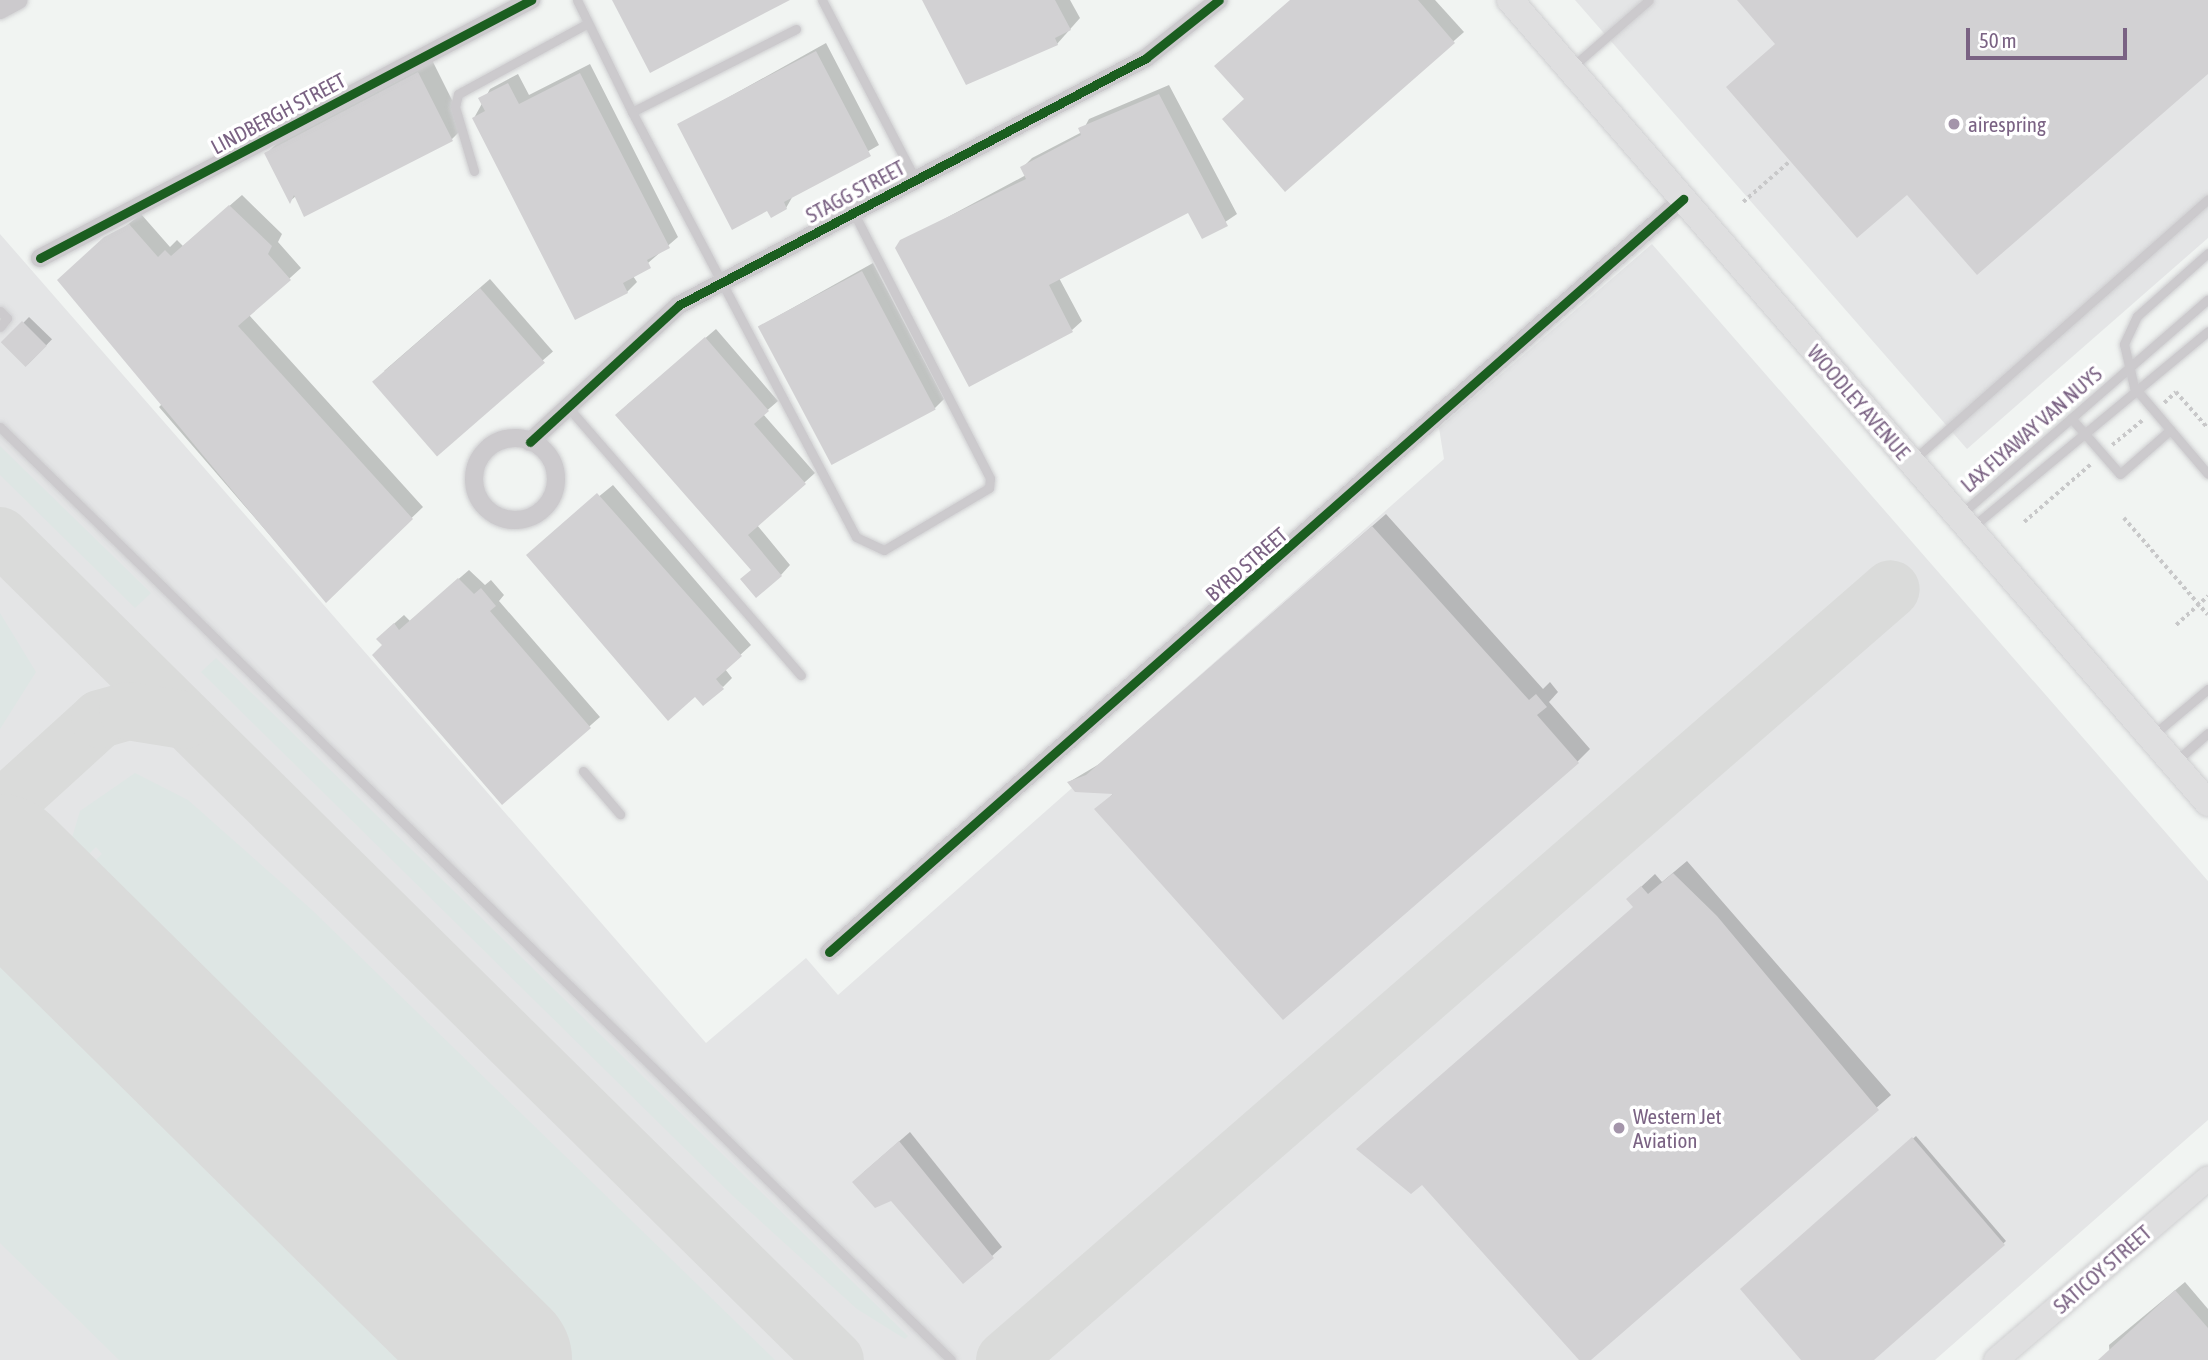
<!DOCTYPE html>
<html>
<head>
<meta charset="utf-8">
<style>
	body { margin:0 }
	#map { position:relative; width:2208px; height:1360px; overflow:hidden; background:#f1f4f2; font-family:"Asap Condensed",sans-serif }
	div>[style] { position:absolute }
	.built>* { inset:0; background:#e4e5e6 }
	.green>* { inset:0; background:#dee6e4 }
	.shadow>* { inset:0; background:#0003; transform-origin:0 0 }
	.taxiway>* { height:58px; margin:-29px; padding:0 29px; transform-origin:29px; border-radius:29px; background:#dadbda }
	.runway>* { height:144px; margin:-72px; padding:0 72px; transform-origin:72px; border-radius:72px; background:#dadbda }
	.building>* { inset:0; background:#d2d1d3; transform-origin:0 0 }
	.path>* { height:3.5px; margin-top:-1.75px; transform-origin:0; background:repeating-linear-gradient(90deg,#c8c8c9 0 3.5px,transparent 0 7px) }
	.roads { filter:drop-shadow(0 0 2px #cfcfd1) drop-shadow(0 0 2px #cfcfd1) }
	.lane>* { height:9px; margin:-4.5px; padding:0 4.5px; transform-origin:4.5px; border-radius:4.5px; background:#cccacd }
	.street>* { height:18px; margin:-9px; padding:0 9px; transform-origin:9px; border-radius:9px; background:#cccacd }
	.street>.ring { margin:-9px; padding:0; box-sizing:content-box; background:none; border:18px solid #cccacd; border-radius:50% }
	.secondary>* { height:24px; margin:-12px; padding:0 12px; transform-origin:12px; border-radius:12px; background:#dfdfe0 }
	.primary>* { height:26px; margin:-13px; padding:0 13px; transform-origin:13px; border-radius:13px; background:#dfdfe0 }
	.cycleway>* { height:9px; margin:-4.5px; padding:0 4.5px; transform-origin:4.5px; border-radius:4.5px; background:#1b5e20 }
	.dots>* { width:19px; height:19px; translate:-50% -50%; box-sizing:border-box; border:4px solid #fff; border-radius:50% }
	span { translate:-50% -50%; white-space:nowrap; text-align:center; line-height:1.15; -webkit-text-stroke:7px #fff; paint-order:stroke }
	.street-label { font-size:21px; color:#7a6283 }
	.poi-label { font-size:21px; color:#7a6283 }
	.left { translate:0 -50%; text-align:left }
	.scale { position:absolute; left:1966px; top:28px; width:161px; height:32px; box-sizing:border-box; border:4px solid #7a6283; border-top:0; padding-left:9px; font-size:21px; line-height:24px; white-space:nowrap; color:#7a6283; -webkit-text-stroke:5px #fff; paint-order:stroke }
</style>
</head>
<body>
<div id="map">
	<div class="built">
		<i style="clip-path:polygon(1575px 0,2208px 0,2208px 238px,1967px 449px)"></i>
		<i style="clip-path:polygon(0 234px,706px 1043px,806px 958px,838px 995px,1444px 459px,1439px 428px,1652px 244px,2208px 881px,2208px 1120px,1935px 1360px,0 1360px)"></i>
	</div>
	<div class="green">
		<i style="clip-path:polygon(0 446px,151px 593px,135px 608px,0 475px)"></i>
		<i style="clip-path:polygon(0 613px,36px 672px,0 729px)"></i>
		<i style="clip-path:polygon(216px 658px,908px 1336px,905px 1339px,857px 1309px,733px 1196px,201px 672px)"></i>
		<i style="clip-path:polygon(135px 773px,188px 800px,311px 909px,775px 1360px,573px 1360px,78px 877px,102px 854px,96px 847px,78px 865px,71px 841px,80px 811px)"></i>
		<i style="clip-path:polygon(0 937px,3px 939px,431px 1360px,119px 1360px,0 1243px)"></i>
	</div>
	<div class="shadow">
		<i style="clip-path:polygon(924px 0,1070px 0,1080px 18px,1057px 44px)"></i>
		<i style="clip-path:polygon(1291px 0,1435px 0,1464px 32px,1286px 189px,1245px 99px)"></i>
		<i style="clip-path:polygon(826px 43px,879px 145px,794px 194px,786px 208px,768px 209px,679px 125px)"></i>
		<i style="clip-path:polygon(432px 60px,465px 126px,452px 139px,305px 215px,296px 196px,290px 201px,266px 154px,279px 141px)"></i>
		<i style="clip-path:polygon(590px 64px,678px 237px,633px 276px,637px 282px,627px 292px,474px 118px,490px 89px,518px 74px,529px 95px)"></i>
		<i style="clip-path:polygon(1169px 85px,1237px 214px,1203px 237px,1189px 210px,1059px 278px,1082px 321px,1072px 330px,907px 239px,1026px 175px,1022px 168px,1032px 158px,1082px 132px,1089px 119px)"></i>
		<i style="clip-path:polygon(242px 195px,282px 234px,278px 242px,301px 268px,249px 315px,423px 507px,326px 600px,159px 407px,165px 401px,60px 278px,141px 214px,170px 247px,177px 240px,183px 246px)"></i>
		<i style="clip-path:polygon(873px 263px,944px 399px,934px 409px,760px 326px)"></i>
		<i style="left:490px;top:279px;width:96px;height:140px;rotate:49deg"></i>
		<i style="left:29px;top:317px;width:32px;height:35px;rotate:44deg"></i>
		<i style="clip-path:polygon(716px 329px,778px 401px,763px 414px,815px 473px,757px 525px,790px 565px,781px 575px,752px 569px,627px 405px)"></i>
		<i style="clip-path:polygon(613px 485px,751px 645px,725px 669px,732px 678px,723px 687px,538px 546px)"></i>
		<i style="clip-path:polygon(1386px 514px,1543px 689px,1550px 682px,1558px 692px,1549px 702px,1590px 749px,1577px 762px,1097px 809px,1114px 793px,1069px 782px,1101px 763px)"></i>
		<i style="clip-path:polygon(469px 570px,485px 585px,491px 580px,504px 595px,499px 601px,600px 717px,502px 803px,384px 645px,388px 629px,404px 615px,410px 621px)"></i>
		<i style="clip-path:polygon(1687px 861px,1891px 1095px,1589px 1360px,1581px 1360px,1635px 906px,1628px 899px,1655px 874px,1662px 882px)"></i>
		<i style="clip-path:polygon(910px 1132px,1002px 1247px,992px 1256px,892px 1199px,864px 1172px)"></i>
		<i style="clip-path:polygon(1916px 1136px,2006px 1241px,1872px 1360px,1803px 1360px,1742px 1289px)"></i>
		<i style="clip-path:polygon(2185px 1282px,2208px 1309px,2208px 1360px,2110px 1360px,2109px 1345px)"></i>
	</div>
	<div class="taxiway">
		<i style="left:0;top:536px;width:1173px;rotate:44.62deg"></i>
		<i style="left:0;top:810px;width:135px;rotate:-42.3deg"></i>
		<i style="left:100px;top:719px;width:29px;rotate:-16deg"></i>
		<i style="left:128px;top:711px;width:57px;rotate:9.1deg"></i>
		<i style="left:0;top:870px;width:17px;rotate:36deg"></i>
		<i style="left:1005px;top:1360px;width:1174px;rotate:-41.03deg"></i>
	</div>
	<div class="runway">
		<i style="left:0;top:866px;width:703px;rotate:44.65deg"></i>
	</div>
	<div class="building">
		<i style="clip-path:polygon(612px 0,790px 0,650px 73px)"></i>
		<i style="clip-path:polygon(922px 0,1055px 0,1071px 30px,1055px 38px,1058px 45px,966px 85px)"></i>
		<i style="clip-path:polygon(1290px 0,1418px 0,1455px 43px,1285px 192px,1222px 119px,1244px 99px,1214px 66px)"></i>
		<i style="clip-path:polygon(1737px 0,2208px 0,2208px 74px,1977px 275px,1907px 195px,1857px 238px,1726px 87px,1775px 44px)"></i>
		<i style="clip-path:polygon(816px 51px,871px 156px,784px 202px,787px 209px,771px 218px,767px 211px,732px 230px,677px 124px)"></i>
		<i style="clip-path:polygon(418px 72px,453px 141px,304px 217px,294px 195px,290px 204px,264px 153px)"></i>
		<i style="clip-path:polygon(580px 73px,670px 248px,647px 260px,651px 268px,623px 283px,628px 293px,575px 320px,472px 118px,485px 111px,478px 98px,508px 83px,519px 104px)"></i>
		<i style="clip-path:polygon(1159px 94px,1228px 226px,1202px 239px,1188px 213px,1049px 285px,1073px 332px,969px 387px,895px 248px,900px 240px,1026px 179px,1020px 167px,1081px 135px,1078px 128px)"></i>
		<i style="clip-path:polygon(229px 205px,272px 246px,268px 254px,291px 280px,238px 326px,413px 519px,326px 603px,57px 280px,104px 237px,129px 224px,158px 257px,165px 250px,171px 256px)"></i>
		<i style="left:862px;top:271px;width:157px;height:118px;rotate:62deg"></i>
		<i style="left:480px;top:288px;width:99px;height:143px;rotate:49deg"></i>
		<i style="left:22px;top:321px;width:35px;height:30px;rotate:45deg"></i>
		<i style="clip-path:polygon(705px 337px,769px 411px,754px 424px,806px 484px,748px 535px,782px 576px,756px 598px,740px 579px,751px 570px,615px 415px)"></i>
		<i style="clip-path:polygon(597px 493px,742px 656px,716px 679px,724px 689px,703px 706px,695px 697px,668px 721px,526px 555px)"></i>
		<i style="clip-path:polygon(1372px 526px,1529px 700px,1536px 694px,1547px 707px,1537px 715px,1579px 763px,1283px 1020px,1094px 809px,1113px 794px,1075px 792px,1067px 782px,1086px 775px)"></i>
		<i style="clip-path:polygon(458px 578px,474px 594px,481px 588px,496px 606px,490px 611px,591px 728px,502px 805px,372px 655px,382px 645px,376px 639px,394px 623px,399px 630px)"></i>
		<i style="clip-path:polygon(1673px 873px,1717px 916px,1879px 1110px,1591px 1360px,1579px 1360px,1422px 1185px,1411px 1194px,1356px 1149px,1633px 907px,1626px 899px,1641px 886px,1648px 894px)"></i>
		<i style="clip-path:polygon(1912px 1137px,2005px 1245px,1874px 1360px,1801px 1360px,1740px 1289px)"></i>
		<i style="clip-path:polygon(899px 1141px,994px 1258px,963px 1284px,891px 1201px,875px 1208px,852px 1182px)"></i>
		<i style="clip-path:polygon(2175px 1290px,2208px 1328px,2208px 1360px,2098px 1360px)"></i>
	</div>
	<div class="path">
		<i style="left:1743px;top:202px;width:62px;rotate:-41.1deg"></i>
		<i style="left:2164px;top:403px;width:16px;rotate:-43deg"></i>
		<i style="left:2176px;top:392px;width:48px;rotate:48.4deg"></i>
		<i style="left:2112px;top:445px;width:41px;rotate:-39.1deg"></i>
		<i style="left:2124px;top:518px;width:128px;rotate:49.1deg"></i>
		<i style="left:2024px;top:522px;width:89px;rotate:-40.9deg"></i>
		<i style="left:2176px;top:625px;width:43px;rotate:-42.2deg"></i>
	</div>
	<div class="roads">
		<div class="lane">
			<i style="left:577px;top:0;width:125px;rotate:63.8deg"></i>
			<i style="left:822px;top:0;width:202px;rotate:62.5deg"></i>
			<i style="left:796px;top:29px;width:184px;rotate:153.2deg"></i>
			<i style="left:632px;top:112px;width:480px;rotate:62.2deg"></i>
			<i style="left:856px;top:537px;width:31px;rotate:25deg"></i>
			<i style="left:884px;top:550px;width:122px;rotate:-30.6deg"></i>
			<i style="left:989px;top:488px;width:10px;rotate:-84deg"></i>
			<i style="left:990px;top:478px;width:298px;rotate:-117.2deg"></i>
			<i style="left:1571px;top:68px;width:103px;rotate:-41.1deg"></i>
			<i style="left:474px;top:171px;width:67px;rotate:-106.5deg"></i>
			<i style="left:455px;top:107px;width:13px;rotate:-77deg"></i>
			<i style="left:458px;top:94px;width:148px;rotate:-28.6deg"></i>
			<i style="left:2208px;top:253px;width:95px;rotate:138.4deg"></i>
			<i style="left:2137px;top:316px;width:31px;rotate:115deg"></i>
			<i style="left:2124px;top:344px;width:44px;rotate:76.9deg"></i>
			<i style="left:2134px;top:387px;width:114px;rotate:49.6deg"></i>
			<i style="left:0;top:311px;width:10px;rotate:45deg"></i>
			<i style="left:7px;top:318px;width:11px;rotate:128deg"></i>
			<i style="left:566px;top:405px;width:358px;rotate:49deg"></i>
			<i style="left:2071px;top:418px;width:74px;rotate:48.8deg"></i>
			<i style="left:2120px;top:474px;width:67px;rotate:-41.3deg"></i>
			<i style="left:0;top:427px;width:1332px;rotate:44.45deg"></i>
			<i style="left:1912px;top:461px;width:395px;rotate:-41.5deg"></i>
			<i style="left:1961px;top:514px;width:327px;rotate:-41deg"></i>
			<i style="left:1971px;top:528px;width:308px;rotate:-39.7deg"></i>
			<i style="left:2153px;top:735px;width:72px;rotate:-39.9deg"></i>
			<i style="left:2175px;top:762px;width:44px;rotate:-41.3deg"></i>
			<i style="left:583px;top:771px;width:57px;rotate:49.3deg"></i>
		</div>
		<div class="street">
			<i style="left:0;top:10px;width:21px;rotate:-28deg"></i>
			<i style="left:40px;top:258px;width:555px;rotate:-27.72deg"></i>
			<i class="ring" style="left:474px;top:438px;width:64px;height:64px"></i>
			<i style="left:530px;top:442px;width:202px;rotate:-42.6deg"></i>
			<i style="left:679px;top:305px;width:528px;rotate:-27.87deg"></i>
			<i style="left:1146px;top:58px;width:93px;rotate:-38.5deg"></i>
			<i style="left:829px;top:952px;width:1139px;rotate:-41.4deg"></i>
		</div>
		<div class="secondary">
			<i style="left:1996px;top:1360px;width:279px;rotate:-40.6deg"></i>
		</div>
		<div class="primary">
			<i style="left:1510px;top:0;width:1064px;rotate:49deg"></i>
		</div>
	</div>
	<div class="cycleway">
		<i style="left:40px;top:258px;width:555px;rotate:-27.72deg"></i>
		<i style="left:530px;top:442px;width:202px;rotate:-42.6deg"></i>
		<i style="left:679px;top:305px;width:528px;rotate:-27.87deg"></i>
		<i style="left:1146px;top:58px;width:93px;rotate:-38.5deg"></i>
		<i style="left:829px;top:952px;width:1139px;rotate:-41.4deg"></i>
	</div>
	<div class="dots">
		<i style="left:1954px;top:124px;background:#a495aa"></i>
		<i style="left:1619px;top:1128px;background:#a495aa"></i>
	</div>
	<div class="street-label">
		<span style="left:278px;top:113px;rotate:-28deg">LINDBERGH STREET</span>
		<span style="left:855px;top:191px;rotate:-28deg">STAGG STREET</span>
		<span style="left:1859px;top:402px;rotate:49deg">WOODLEY AVENUE</span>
		<span style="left:2031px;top:429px;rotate:-41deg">LAX FLYAWAY VAN NUYS</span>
		<span style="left:1246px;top:564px;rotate:-41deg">BYRD STREET</span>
		<span style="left:2102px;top:1269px;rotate:-41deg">SATICOY STREET</span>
	</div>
	<div class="poi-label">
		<span class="left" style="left:1968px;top:124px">airespring</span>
		<span class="left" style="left:1633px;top:1128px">Western Jet<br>Aviation</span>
	</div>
	<div class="scale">50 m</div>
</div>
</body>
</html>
